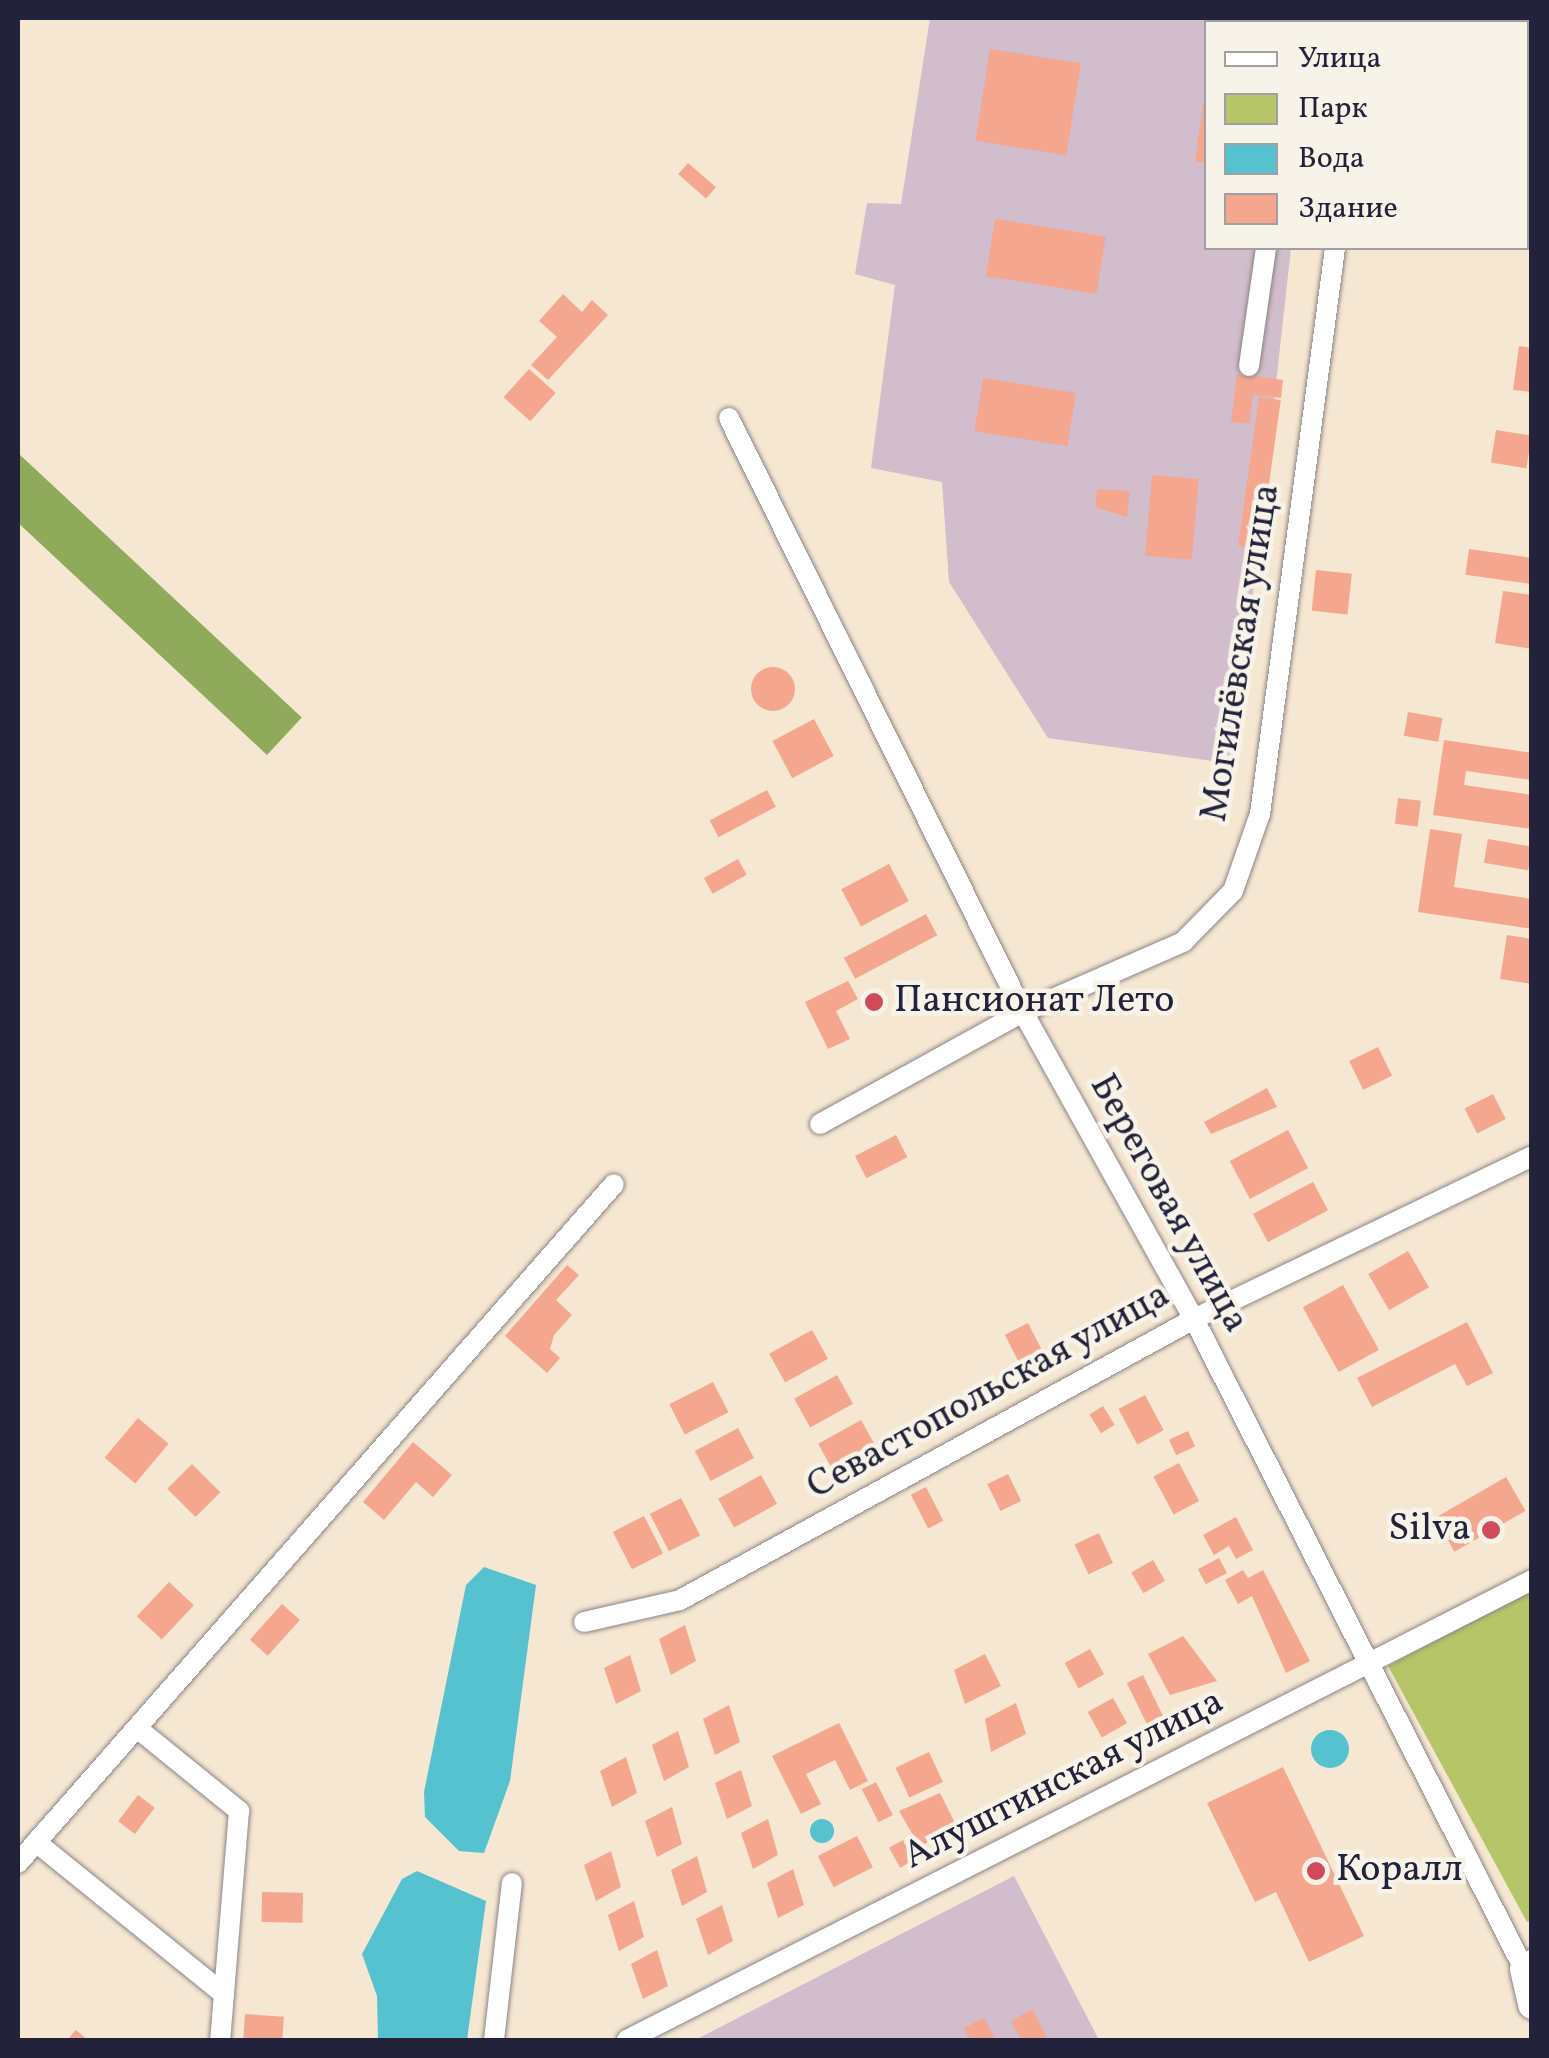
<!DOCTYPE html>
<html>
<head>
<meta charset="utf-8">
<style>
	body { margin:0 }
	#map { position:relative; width:1549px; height:2058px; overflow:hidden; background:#f5e7d2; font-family:Vollkorn,serif }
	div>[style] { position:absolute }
	.industrial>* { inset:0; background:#d1bdcb }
	.green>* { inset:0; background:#b6c567 }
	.forest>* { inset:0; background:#90aa5c; transform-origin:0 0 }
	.water>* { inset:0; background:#56c2d0 }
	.round { border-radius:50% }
	.building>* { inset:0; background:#f4a78e; transform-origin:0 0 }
	.roads { filter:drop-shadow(0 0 2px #8c8486) drop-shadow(0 0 2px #8c8486) }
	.minor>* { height:20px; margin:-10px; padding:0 10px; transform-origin:10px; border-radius:10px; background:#fff }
	.secondary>* { height:28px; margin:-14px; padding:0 14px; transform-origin:14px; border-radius:14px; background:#fff }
	.dots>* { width:28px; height:28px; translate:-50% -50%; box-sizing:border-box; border:5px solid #f7f3e8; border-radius:50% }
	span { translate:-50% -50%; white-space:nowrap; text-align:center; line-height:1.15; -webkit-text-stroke:9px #f7f3e8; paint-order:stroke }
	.street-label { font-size:38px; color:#22223b }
	.poi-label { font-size:38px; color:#22223b }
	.left { translate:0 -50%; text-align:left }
	.right { translate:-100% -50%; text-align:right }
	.frame { position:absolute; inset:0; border:20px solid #22223b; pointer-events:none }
	.legend { position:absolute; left:1204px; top:20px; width:325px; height:230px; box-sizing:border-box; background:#f7f3e8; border:2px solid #a29fa3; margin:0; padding:12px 18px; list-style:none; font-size:30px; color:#22223b }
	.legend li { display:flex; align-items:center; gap:20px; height:50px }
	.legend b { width:50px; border:2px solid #a29fa3 }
</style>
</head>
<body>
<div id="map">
	<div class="industrial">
		<i style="clip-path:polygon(930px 18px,1305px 18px,1206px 22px,1206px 248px,1291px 248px,1234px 764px,1048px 738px,949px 582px,942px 482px,871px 468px,895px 285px,855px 274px,867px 203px,901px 204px)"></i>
		<i style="clip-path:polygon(1014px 1876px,1099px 2040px,695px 2040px)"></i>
	</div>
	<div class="green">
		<i style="clip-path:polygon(1531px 1589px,1531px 1921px,1527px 1922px,1388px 1666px)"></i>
	</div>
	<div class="forest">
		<i style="left:18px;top:453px;width:388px;height:51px;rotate:43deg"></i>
	</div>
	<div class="water">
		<i style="clip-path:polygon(484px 1567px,536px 1585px,510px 1781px,484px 1853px,459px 1851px,425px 1817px,424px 1792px,466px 1585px)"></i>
		<i class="round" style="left:1311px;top:1730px;width:38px;height:38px"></i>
		<i class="round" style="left:810px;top:1819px;width:24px;height:24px"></i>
		<i style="clip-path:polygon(417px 1871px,486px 1901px,467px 2040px,378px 2040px,377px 1996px,362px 1954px,402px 1879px)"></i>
	</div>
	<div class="building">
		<i style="clip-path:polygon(1214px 18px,1256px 18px,1213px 22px)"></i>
		<i style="clip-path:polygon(1415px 18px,1513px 18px,1422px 22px)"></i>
		<i style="left:990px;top:49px;width:92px;height:93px;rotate:9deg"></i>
		<i style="clip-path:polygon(1204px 99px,1206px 99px,1206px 163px,1195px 161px)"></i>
		<i style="left:688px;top:163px;width:37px;height:15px;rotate:41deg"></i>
		<i style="left:995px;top:219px;width:112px;height:58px;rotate:9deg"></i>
		<i style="clip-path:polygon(563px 294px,582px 312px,592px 300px,608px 315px,548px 380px,531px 365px,557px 337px,539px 321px)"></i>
		<i style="clip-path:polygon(1519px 346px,1532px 348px,1532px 392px,1513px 390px)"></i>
		<i style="left:529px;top:369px;width:36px;height:38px;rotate:42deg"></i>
		<i style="clip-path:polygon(1237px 374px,1283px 380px,1281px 398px,1253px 395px,1250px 424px,1231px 422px)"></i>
		<i style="left:983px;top:378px;width:94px;height:54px;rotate:9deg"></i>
		<i style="left:1259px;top:397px;width:22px;height:150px;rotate:8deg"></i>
		<i style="left:1496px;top:430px;width:36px;height:33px;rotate:9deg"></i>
		<i style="left:1152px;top:475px;width:47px;height:81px;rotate:5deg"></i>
		<i style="clip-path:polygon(1097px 489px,1130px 491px,1127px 517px,1095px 507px)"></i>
		<i style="left:1469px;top:549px;width:64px;height:26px;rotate:8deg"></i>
		<i style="left:1316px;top:570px;width:36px;height:41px;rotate:6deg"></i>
		<i style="clip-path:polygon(1503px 591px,1532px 595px,1532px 649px,1495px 643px)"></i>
		<i class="round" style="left:751px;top:667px;width:44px;height:44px"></i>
		<i style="left:1408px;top:712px;width:35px;height:24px;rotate:10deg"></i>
		<i style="left:814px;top:719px;width:42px;height:47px;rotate:62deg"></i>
		<i style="clip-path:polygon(1444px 740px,1532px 753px,1532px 780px,1466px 771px,1464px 785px,1532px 795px,1532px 829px,1433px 815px)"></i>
		<i style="left:767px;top:790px;width:19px;height:65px;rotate:62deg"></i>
		<i style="left:1398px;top:798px;width:23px;height:26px;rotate:7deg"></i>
		<i style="clip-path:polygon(1430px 829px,1462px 834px,1454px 887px,1532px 899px,1532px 929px,1418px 912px)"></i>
		<i style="left:1488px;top:839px;width:45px;height:24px;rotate:10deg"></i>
		<i style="left:738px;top:859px;width:18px;height:39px;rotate:61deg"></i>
		<i style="left:889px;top:864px;width:42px;height:54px;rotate:62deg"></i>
		<i style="left:926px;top:914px;width:24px;height:93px;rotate:62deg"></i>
		<i style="clip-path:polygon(1507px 935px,1532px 939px,1532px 984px,1500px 979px)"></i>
		<i style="clip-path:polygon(848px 981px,858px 999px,836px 1011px,850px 1039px,828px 1049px,805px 1002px)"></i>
		<i style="left:1378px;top:1047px;width:32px;height:32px;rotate:64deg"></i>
		<i style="clip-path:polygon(1267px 1088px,1277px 1107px,1211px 1134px,1204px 1122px)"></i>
		<i style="left:1493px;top:1094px;width:28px;height:32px;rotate:63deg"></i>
		<i style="left:1288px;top:1130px;width:43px;height:66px;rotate:62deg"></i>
		<i style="left:896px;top:1135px;width:25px;height:46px;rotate:63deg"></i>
		<i style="left:1313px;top:1182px;width:32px;height:68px;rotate:62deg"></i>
		<i style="left:1408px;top:1251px;width:42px;height:46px;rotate:60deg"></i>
		<i style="clip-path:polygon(567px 1265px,579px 1275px,556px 1300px,572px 1315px,554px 1335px,550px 1349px,560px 1358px,547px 1373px,505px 1336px)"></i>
		<i style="left:1343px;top:1285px;width:74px;height:46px;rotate:61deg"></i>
		<i style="clip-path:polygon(1467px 1322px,1493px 1373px,1467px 1386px,1455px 1364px,1372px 1407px,1357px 1378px)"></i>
		<i style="left:1028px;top:1323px;width:31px;height:26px;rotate:63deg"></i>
		<i style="left:812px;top:1330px;width:33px;height:49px;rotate:61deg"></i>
		<i style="left:837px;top:1375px;width:33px;height:49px;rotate:61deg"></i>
		<i style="left:713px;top:1382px;width:34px;height:49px;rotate:63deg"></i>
		<i style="left:1145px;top:1395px;width:40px;height:30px;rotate:62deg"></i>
		<i style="left:1103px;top:1406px;width:22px;height:16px;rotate:58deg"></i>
		<i style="left:138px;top:1418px;width:40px;height:52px;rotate:40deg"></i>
		<i style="left:861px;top:1420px;width:33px;height:49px;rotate:61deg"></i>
		<i style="left:738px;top:1428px;width:34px;height:49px;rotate:62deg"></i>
		<i style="left:1188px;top:1431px;width:17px;height:21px;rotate:65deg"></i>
		<i style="clip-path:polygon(413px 1442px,452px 1475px,433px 1497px,416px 1482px,384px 1520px,363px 1502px)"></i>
		<i style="left:1179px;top:1463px;width:43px;height:29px;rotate:62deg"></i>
		<i style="left:192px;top:1464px;width:40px;height:35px;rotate:45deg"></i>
		<i style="left:1008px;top:1474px;width:30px;height:23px;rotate:64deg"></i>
		<i style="left:761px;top:1475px;width:33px;height:49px;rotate:61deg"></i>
		<i style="left:1506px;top:1477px;width:39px;height:82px;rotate:60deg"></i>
		<i style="left:926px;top:1487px;width:38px;height:17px;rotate:63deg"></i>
		<i style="left:681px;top:1498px;width:42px;height:35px;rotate:63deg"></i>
		<i style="left:644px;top:1516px;width:42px;height:35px;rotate:63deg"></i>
		<i style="clip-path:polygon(1236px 1517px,1253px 1550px,1236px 1559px,1229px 1546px,1214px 1555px,1203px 1535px)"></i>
		<i style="left:1099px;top:1533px;width:33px;height:27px;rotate:65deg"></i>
		<i style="left:1219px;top:1558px;width:17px;height:24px;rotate:62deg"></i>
		<i style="left:1153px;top:1560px;width:24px;height:25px;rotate:60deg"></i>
		<i style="clip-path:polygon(1243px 1570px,1248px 1578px,1263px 1570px,1310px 1661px,1286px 1673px,1252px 1596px,1238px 1604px,1225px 1580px)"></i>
		<i style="left:169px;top:1582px;width:34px;height:47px;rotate:43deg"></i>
		<i style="left:282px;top:1604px;width:24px;height:48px;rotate:42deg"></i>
		<i style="clip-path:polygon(685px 1625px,696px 1661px,671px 1675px,659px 1639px)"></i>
		<i style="clip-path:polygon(1183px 1636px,1217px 1681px,1170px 1695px,1148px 1654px)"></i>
		<i style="left:1090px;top:1649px;width:29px;height:29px;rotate:61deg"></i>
		<i style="clip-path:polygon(985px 1654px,1001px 1686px,965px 1704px,954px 1670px)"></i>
		<i style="clip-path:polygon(630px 1655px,641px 1691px,616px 1704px,604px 1668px)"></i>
		<i style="left:1143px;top:1675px;width:60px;height:18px;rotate:64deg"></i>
		<i style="left:1113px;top:1698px;width:29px;height:29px;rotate:61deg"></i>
		<i style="clip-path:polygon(1016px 1703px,1026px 1734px,991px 1752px,985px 1719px)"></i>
		<i style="clip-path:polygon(729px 1705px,740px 1742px,715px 1755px,703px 1719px)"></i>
		<i style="clip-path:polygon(839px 1723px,868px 1781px,850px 1790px,835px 1760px,806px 1774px,821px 1804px,801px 1814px,772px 1756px)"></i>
		<i style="clip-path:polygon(678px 1731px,689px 1767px,664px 1781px,652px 1745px)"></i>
		<i style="left:929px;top:1752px;width:33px;height:37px;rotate:65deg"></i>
		<i style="clip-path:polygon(626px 1757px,637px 1793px,612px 1807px,600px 1771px)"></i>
		<i style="clip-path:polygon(1283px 1767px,1364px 1936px,1309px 1962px,1276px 1892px,1255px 1902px,1207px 1803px)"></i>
		<i style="clip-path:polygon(741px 1770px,752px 1806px,727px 1819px,715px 1783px)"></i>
		<i style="left:876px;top:1782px;width:37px;height:16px;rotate:63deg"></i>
		<i style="clip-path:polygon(940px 1793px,956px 1825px,920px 1847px,899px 1811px)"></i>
		<i style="left:138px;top:1795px;width:21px;height:33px;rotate:37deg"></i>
		<i style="clip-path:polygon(672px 1807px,682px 1844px,657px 1857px,645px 1821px)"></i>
		<i style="clip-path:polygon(768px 1819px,778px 1855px,753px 1869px,741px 1833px)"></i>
		<i style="left:857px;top:1836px;width:35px;height:44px;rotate:63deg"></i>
		<i style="left:903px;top:1840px;width:23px;height:16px;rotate:61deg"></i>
		<i style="clip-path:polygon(611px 1851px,621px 1887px,596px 1901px,584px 1865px)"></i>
		<i style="clip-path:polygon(697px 1856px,707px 1892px,682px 1906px,671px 1870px)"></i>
		<i style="clip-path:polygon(793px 1869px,804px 1905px,778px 1918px,767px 1883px)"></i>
		<i style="left:262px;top:1892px;width:41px;height:30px;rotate:1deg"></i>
		<i style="clip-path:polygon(634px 1901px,644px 1937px,619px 1951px,608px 1915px)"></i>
		<i style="clip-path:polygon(722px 1905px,733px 1941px,708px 1955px,696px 1919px)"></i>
		<i style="clip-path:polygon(657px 1950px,668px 1986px,643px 1999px,631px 1964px)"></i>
		<i style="clip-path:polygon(1032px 2009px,1048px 2039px,1045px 2040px,1021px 2040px,1011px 2021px)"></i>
		<i style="left:245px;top:2014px;width:39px;height:26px;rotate:4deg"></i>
		<i style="clip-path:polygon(984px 2018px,996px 2040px,970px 2040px,964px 2028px)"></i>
		<i style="clip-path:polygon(76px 2030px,88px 2040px,67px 2040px)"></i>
	</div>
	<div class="roads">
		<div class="minor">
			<i style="left:1299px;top:22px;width:4px;rotate:-76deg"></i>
			<i style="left:1365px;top:22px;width:4px;rotate:-76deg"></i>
			<i style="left:1249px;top:366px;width:119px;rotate:-81.8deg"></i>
			<i style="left:729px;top:418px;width:663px;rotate:63.67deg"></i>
			<i style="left:1023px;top:1012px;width:351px;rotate:60.9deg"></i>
			<i style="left:1194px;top:1319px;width:729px;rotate:63.08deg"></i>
			<i style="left:820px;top:1124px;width:232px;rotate:-28.9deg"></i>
			<i style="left:1023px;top:1012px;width:175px;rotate:-23.6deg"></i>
			<i style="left:1183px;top:942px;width:71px;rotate:-45.6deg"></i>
			<i style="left:1233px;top:891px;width:82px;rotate:-70.7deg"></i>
			<i style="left:1260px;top:814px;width:571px;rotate:-82.45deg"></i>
			<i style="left:584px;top:1622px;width:98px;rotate:-12.9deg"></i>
			<i style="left:680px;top:1600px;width:586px;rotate:-28.67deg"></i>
			<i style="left:1194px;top:1319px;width:375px;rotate:-25.7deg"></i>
			<i style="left:137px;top:1728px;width:132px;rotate:39.1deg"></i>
			<i style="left:239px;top:1811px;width:230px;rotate:94.7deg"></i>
			<i style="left:36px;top:1842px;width:242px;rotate:39deg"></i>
			<i style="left:18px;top:1863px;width:903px;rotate:-48.72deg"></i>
			<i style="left:494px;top:2040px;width:158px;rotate:-83.5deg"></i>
			<i style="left:627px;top:2040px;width:1015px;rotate:-26.94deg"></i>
		</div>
		<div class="secondary">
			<i style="left:1532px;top:1964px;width:9px;rotate:148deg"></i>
			<i style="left:1524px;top:1969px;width:37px;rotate:77deg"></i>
		</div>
	</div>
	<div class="dots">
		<i style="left:874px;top:1002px;background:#d1495b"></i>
		<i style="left:1491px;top:1530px;background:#d1495b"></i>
		<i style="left:1316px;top:1871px;background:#d1495b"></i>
	</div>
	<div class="street-label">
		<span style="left:1242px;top:653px;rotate:-81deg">Могилёвская улица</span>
		<span style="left:1168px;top:1204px;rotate:61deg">Береговая улица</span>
		<span style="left:989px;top:1392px;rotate:-29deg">Севастопольская улица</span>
		<span style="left:1064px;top:1780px;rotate:-27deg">Алуштинская улица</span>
	</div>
	<div class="poi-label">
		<span class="left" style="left:894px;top:1002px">Пансионат Лето</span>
		<span class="right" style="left:1471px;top:1530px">Silva</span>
		<span class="left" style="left:1336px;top:1871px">Коралл</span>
	</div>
	<div class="frame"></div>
	<ul class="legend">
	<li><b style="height:12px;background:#fff"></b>Улица</li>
	<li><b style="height:28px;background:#b6c567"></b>Парк</li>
	<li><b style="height:28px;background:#56c2d0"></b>Вода</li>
	<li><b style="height:28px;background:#f4a78e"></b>Здание</li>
	</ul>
</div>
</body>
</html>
